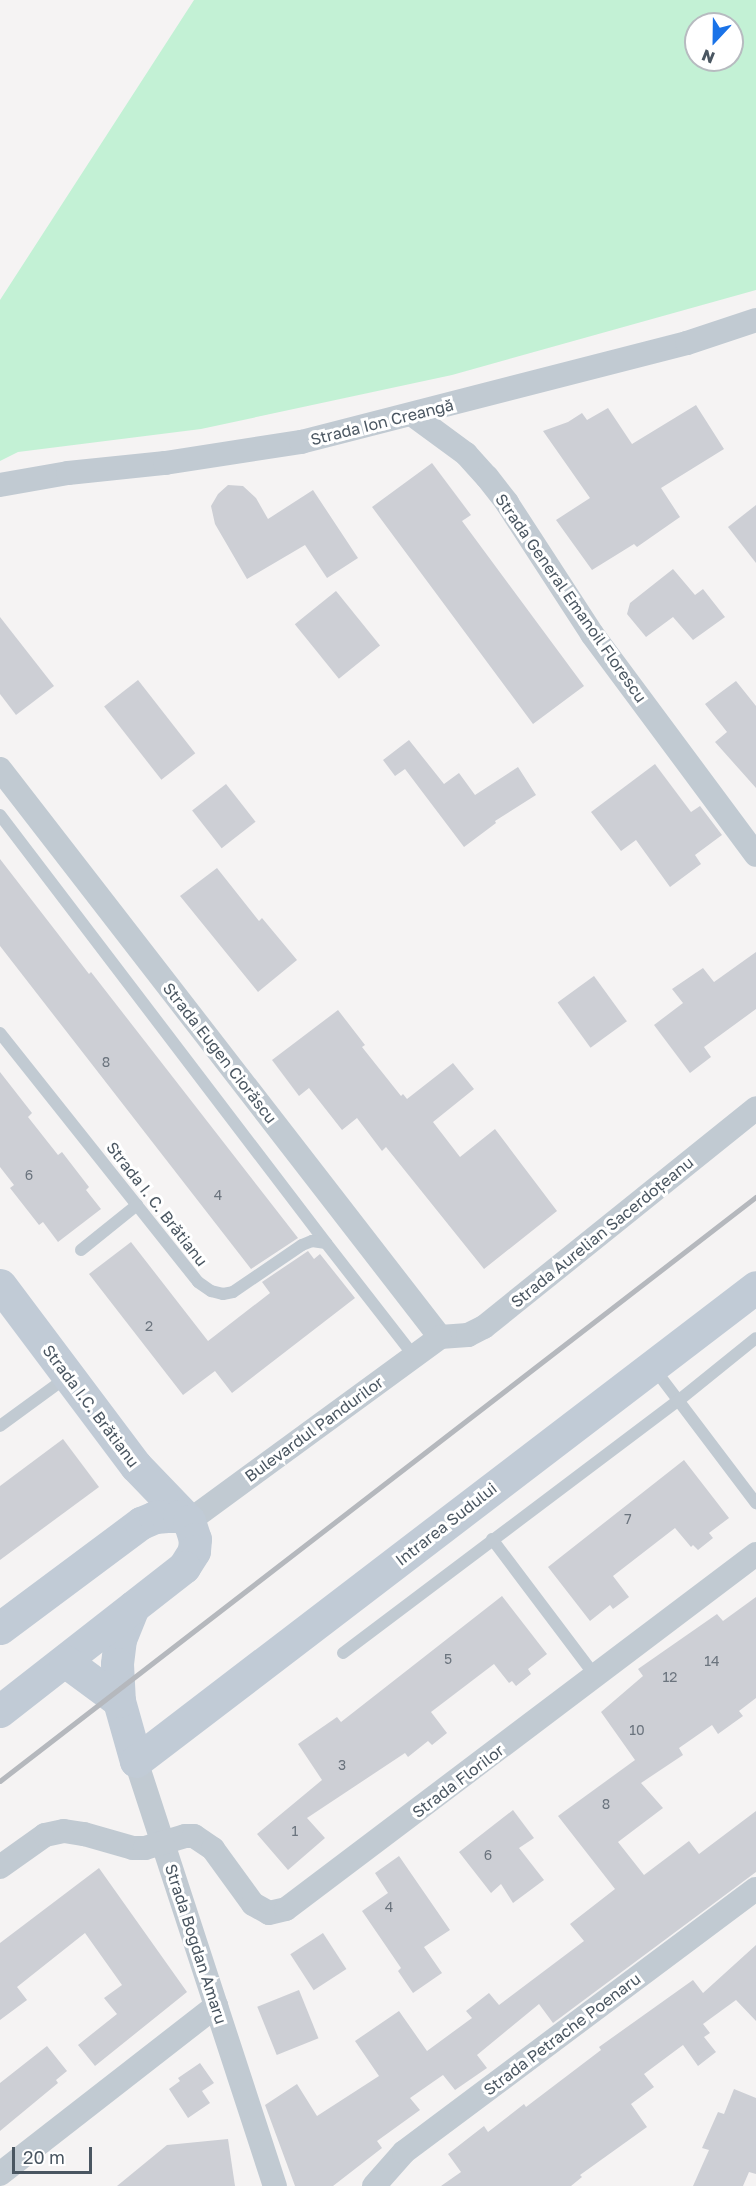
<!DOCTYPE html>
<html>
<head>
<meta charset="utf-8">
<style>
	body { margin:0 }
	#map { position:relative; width:756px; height:2186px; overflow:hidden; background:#f5f3f3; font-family:"Golos Text",sans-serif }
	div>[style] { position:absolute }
	.green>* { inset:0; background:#c3f1d5 }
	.building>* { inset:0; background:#cdcfd5; transform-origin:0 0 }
	.lane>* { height:12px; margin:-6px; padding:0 6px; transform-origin:6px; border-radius:6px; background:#c1cad2 }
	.street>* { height:24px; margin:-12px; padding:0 12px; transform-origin:12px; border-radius:12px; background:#c1cad2 }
	.secondary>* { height:33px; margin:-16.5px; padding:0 16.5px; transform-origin:16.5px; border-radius:16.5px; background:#c1cbd6 }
	.rail>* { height:4.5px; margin:-2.25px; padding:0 2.25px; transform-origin:2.25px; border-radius:2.25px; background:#b5b8bd }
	span { translate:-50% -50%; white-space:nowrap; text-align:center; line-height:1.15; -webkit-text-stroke:6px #fff; paint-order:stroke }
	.number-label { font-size:14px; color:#6b747e }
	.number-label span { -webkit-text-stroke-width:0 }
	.street-label { font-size:16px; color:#4a5661 }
	.north { position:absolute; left:684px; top:12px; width:60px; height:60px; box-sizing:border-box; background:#fff; border:2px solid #b7bbc0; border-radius:50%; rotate:202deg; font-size:16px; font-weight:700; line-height:24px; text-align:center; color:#4a5661 }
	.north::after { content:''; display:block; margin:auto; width:21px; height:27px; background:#1a73e8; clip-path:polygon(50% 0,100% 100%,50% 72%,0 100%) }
	.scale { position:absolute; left:12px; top:2147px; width:80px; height:27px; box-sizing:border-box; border:3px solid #4a5661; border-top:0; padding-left:8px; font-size:18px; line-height:21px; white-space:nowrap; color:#4a5661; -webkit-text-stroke:4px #fff; paint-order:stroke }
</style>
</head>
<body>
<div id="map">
	<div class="green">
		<i style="clip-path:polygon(evenodd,194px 0,756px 0,756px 290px,452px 375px,201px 429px,18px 452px,0 461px,0 300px,194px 0,696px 24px,732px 24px,732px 60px,696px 60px,696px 24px)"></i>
	</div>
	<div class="building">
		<i style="clip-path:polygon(696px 405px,724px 449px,661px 488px,680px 517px,637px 547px,634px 544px,592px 570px,556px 520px,590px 498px,543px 431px,568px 422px,582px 413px,587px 420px,608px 408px,632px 444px)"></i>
		<i style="clip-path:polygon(432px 463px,471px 515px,462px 521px,584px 686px,533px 724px,372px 507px)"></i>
		<i style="clip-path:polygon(228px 485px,243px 486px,256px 498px,268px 519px,313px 490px,358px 558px,327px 578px,305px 545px,247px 579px,215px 524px,211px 506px,218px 494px)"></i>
		<i style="clip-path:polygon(756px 505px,756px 563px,728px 527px)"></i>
		<i style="clip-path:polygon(673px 569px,695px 595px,703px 589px,725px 617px,693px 640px,673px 617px,646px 637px,627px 614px,630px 603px)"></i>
		<i style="left:336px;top:591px;width:70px;height:53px;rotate:51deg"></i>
		<i style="clip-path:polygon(0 617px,54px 686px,16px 715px,0 694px)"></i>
		<i style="left:138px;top:680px;width:93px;height:43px;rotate:52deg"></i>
		<i style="clip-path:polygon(736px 681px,756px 706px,756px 788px,715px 742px,727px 732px,705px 704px)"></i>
		<i style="clip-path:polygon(409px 740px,444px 784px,459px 773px,475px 795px,518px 767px,536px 795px,495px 821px,496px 823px,464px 847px,405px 769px,395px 776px,383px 760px)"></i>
		<i style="clip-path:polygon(655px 764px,691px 812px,700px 806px,722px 835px,695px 855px,701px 864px,670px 887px,636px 840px,621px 851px,591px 812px)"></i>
		<i style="left:226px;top:784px;width:48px;height:43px;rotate:52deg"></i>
		<i style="clip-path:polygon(0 859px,89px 974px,91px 972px,298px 1238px,251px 1269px,0 946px)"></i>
		<i style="clip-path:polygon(217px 868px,259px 921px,262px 918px,297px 960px,258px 992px,180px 896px)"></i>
		<i style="clip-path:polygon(756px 952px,756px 1009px,704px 1047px,711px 1057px,690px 1073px,654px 1025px,683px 1003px,672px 989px,703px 968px,714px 982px)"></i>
		<i style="left:594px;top:976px;width:56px;height:45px;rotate:54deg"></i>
		<i style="clip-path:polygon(338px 1010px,365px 1045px,362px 1047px,401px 1096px,403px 1094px,407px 1099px,453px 1063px,474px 1089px,433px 1122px,460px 1157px,495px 1129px,557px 1211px,484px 1269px,386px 1147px,382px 1151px,357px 1118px,342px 1130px,309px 1088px,299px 1096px,272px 1060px)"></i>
		<i style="clip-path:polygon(0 1072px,32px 1113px,28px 1117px,58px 1155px,62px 1152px,89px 1187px,86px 1190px,101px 1209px,58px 1242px,43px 1222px,39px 1225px,10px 1188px,14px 1185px,0 1167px)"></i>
		<i style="clip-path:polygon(131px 1242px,208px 1341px,270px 1293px,262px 1282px,308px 1251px,314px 1259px,320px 1254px,355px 1298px,232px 1393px,215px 1371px,183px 1395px,89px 1274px)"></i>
		<i style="clip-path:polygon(63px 1439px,99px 1487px,0 1560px,0 1486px)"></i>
		<i style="clip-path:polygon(684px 1460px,729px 1518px,709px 1533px,713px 1538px,698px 1550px,693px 1545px,691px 1547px,675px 1528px,613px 1576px,629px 1597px,613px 1609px,610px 1605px,590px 1621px,548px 1567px)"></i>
		<i style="clip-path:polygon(502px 1596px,547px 1654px,528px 1669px,531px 1674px,516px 1686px,512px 1681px,509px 1683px,494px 1664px,431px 1712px,447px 1733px,432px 1745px,428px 1741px,408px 1757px,405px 1753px,307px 1818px,325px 1838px,288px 1870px,257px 1834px,322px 1780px,298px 1744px,337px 1717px,341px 1722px)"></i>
		<i style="clip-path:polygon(756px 1597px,756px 1698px,739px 1711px,743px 1716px,718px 1734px,712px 1725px,679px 1748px,683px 1755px,641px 1783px,663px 1808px,618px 1842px,644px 1875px,689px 1841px,699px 1854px,756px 1811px,756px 1872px,553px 2023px,539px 2004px,477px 2055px,487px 2068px,455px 2090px,443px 2075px,410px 2098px,420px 2110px,377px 2141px,382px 2148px,333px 2186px,295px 2186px,265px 2105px,297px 2084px,317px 2116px,379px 2076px,355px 2041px,399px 2011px,427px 2051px,472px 2018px,466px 2011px,489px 1993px,499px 2005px,584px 1941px,570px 1924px,615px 1889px,558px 1816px,635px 1760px,601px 1712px,643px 1676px,638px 1669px,717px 1614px,723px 1621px)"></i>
		<i style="clip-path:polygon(513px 1810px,534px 1838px,519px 1848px,544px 1880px,513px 1903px,501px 1884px,491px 1893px,459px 1852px)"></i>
		<i style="clip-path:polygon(399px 1856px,450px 1930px,424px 1947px,442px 1973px,413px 1993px,398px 1971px,401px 1968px,362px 1911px,388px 1893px,375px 1873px)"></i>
		<i style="clip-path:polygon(99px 1868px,187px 1992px,95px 2066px,78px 2045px,117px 2014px,104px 1998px,122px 1985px,85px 1933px,17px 1987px,27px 2000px,0 2020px,0 1943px)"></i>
		<i style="left:323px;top:1933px;width:43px;height:39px;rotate:57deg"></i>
		<i style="clip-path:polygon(756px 1945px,756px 2021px,736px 2000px,703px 2024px,710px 2033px,704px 2037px,716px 2052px,698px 2066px,683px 2045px,644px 2074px,654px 2087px,631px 2104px,647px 2127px,580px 2175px,582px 2177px,571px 2186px,441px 2186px,461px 2172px,448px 2154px,484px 2126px,488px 2132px,524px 2104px,526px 2107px,601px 2050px,599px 2047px,693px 1980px,703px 1993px)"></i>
		<i style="left:299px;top:1990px;width:52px;height:45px;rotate:68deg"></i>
		<i style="clip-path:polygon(47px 2046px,67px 2071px,56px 2080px,58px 2083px,0 2131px,0 2083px)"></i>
		<i style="clip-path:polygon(200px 2063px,214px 2083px,202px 2091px,210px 2103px,188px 2118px,169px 2089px,180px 2081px,178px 2078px)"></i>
		<i style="clip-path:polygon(734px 2089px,756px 2098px,756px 2174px,749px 2172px,743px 2186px,693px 2186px,709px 2150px,702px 2148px,718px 2112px,724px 2114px)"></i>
		<i style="clip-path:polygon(228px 2139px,235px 2186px,117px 2186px,167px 2145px)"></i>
	</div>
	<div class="lane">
		<i style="left:0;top:815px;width:538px;rotate:52.7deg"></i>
		<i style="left:0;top:1033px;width:318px;rotate:51.5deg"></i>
		<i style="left:198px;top:1282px;width:16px;rotate:35deg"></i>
		<i style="left:211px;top:1291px;width:12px;rotate:14deg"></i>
		<i style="left:223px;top:1294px;width:10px;rotate:-11deg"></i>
		<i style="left:233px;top:1292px;width:83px;rotate:-34.3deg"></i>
		<i style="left:302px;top:1245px;width:11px;rotate:-22deg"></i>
		<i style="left:312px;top:1241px;width:14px;rotate:8deg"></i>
		<i style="left:326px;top:1243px;width:143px;rotate:52.1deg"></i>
		<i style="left:81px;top:1250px;width:72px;rotate:-38.8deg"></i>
		<i style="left:653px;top:1367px;width:171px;rotate:52.9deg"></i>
		<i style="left:0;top:1426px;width:83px;rotate:-36.2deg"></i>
		<i style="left:492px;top:1539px;width:173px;rotate:53deg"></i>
		<i style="left:343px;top:1653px;width:419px;rotate:-37deg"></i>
		<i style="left:678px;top:1401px;width:100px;rotate:-38.9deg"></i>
	</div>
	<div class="street">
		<i style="left:413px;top:415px;width:66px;rotate:36.3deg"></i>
		<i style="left:466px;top:454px;width:31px;rotate:48deg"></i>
		<i style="left:487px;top:477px;width:33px;rotate:52deg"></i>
		<i style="left:507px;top:503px;width:156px;rotate:57deg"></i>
		<i style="left:592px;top:634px;width:275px;rotate:53.4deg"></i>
		<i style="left:0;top:485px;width:69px;rotate:-10deg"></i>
		<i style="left:68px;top:473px;width:98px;rotate:-5.9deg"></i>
		<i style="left:165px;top:463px;width:138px;rotate:-8.8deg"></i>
		<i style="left:301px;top:442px;width:398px;rotate:-14.4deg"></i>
		<i style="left:687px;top:343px;width:73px;rotate:-18.4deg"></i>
		<i style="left:0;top:769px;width:718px;rotate:52.24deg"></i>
		<i style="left:440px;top:1337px;width:28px;rotate:-4deg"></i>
		<i style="left:468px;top:1335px;width:18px;rotate:-27deg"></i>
		<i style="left:484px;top:1327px;width:349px;rotate:-38.8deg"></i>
		<i style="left:189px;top:1521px;width:311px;rotate:-36.2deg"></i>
		<i style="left:136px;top:1761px;width:447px;rotate:71.9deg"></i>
		<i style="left:0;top:1867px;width:55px;rotate:-35.4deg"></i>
		<i style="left:45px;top:1835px;width:19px;rotate:-12deg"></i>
		<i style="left:64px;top:1831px;width:20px;rotate:9deg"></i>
		<i style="left:84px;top:1834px;width:51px;rotate:15.9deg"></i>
		<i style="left:133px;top:1848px;width:12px"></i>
		<i style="left:145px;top:1848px;width:42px;rotate:-16.7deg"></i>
		<i style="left:185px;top:1836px;width:9px"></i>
		<i style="left:194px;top:1836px;width:23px;rotate:34deg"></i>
		<i style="left:213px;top:1849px;width:68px;rotate:54deg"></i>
		<i style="left:253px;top:1904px;width:18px;rotate:29deg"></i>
		<i style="left:269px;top:1913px;width:17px;rotate:-13deg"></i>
		<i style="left:286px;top:1909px;width:589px;rotate:-37.06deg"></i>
		<i style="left:0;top:2174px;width:274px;rotate:-37.9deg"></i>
		<i style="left:374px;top:2186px;width:45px;rotate:-48.6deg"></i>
		<i style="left:404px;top:2152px;width:439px;rotate:-36.8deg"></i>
	</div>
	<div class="secondary">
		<i style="left:0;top:1285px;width:226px;rotate:53.1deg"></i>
		<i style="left:136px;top:1466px;width:76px;rotate:46.1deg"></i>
		<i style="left:133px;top:1607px;width:35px;rotate:112deg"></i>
		<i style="left:120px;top:1639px;width:25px;rotate:97deg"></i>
		<i style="left:117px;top:1664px;width:37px;rotate:87deg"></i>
		<i style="left:119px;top:1701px;width:62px;rotate:74.2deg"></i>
		<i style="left:136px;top:1761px;width:780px;rotate:-37.4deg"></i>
		<i style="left:0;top:1628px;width:176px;rotate:-36.7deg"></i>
		<i style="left:141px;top:1523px;width:15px;rotate:-23deg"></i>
		<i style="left:155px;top:1517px;width:12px;rotate:-5deg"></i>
		<i style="left:167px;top:1516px;width:12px"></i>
		<i style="left:179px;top:1516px;width:11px;rotate:27deg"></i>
		<i style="left:189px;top:1521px;width:19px;rotate:72deg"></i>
		<i style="left:195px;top:1539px;width:12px;rotate:95deg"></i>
		<i style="left:194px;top:1551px;width:19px;rotate:122deg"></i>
		<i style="left:184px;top:1567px;width:234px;rotate:142deg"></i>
		<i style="left:65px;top:1661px;width:67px;rotate:36.5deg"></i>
	</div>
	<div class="rail">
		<i style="left:0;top:1781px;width:955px;rotate:-37.69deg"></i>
	</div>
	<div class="number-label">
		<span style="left:106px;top:1062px">8</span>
		<span style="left:29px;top:1175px">6</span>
		<span style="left:218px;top:1195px">4</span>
		<span style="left:149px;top:1326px">2</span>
		<span style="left:628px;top:1519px">7</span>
		<span style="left:448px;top:1659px">5</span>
		<span style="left:712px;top:1661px">14</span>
		<span style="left:670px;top:1677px">12</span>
		<span style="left:637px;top:1730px">10</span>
		<span style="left:342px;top:1765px">3</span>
		<span style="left:606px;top:1804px">8</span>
		<span style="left:295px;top:1831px">1</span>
		<span style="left:488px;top:1855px">6</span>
		<span style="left:389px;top:1907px">4</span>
	</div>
	<div class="street-label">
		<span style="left:382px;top:422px;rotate:-14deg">Strada Ion Creangă</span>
		<span style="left:571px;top:598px;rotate:55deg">Strada General Emanoil Florescu</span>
		<span style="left:220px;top:1053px;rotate:52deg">Strada Eugen Ciorăscu</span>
		<span style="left:157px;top:1204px;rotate:52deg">Strada I. C. Brătianu</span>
		<span style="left:602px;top:1232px;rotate:-39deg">Strada Aurelian Sacerdoțeanu</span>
		<span style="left:91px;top:1406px;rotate:53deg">Strada I.C. Brătianu</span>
		<span style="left:314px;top:1429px;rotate:-36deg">Bulevardul Pandurilor</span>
		<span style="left:446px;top:1524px;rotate:-38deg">Intrarea Sudului</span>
		<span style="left:458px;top:1781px;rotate:-37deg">Strada Florilor</span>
		<span style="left:196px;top:1944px;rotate:72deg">Strada Bogdan Amaru</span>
		<span style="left:562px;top:2034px;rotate:-37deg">Strada Petrache Poenaru</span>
	</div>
	<div class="north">N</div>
	<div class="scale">20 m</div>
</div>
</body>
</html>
